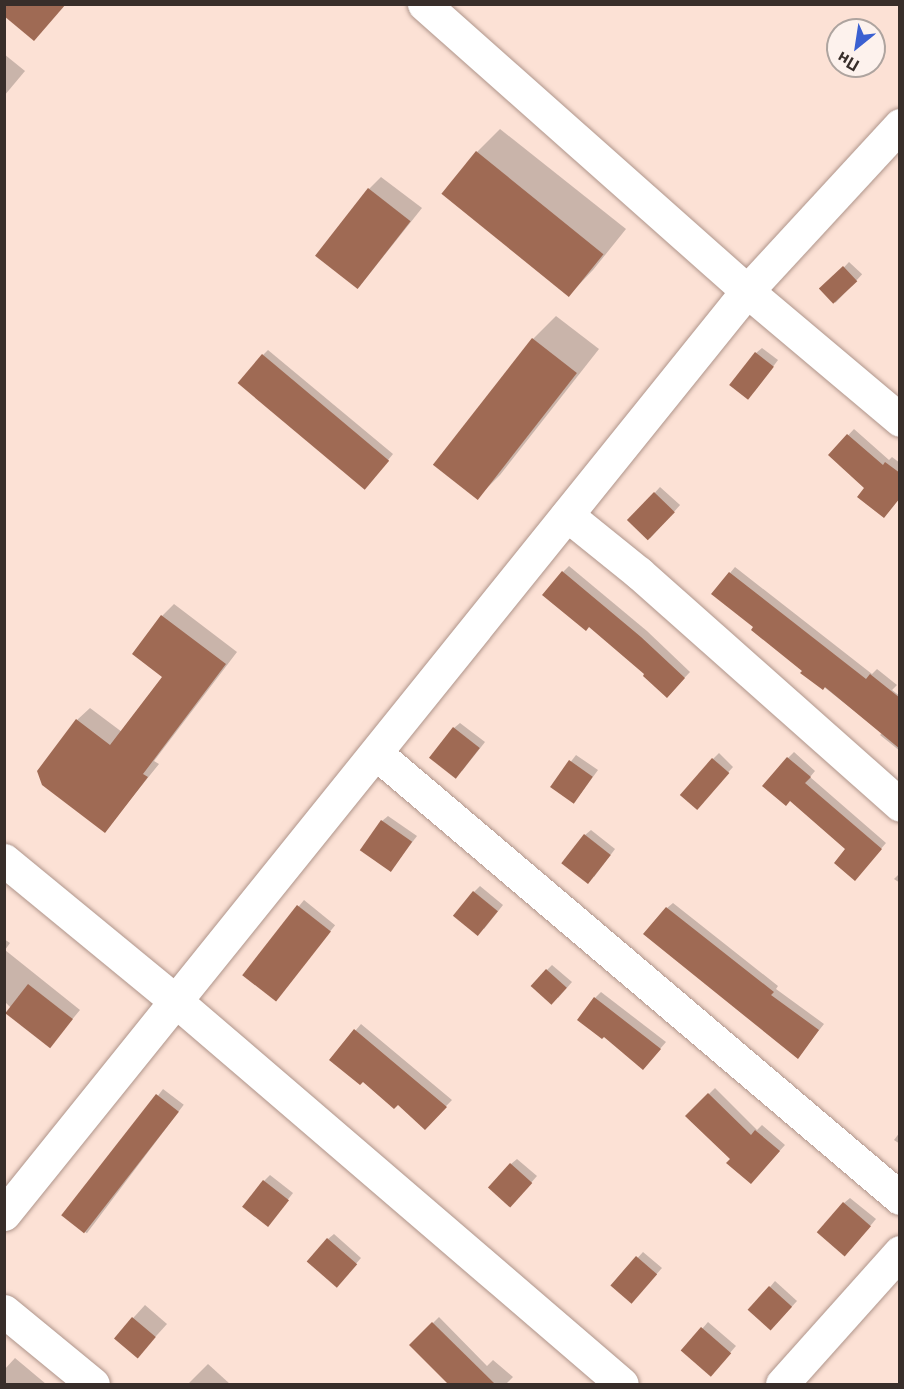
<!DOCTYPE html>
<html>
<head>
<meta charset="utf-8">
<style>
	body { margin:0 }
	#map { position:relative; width:904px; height:1389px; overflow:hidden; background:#fce1d5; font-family:"Open Sans",sans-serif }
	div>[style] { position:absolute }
	.shadow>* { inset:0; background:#0003; transform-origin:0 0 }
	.building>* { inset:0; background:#9f6a54; transform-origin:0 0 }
	.roads { filter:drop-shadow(0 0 2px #af958b) drop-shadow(0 0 2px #af958b) }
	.minor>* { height:33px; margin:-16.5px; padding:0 16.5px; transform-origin:16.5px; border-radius:16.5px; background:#fff }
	span { translate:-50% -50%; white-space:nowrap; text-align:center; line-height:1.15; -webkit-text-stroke:6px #fdf2ed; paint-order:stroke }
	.frame { position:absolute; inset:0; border:6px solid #382e2a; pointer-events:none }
	.north { position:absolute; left:826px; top:18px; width:60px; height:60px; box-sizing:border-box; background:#fdf2ed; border:2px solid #aea49f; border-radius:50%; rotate:210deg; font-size:16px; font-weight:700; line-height:24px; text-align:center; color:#382e2a }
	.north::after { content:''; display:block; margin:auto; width:21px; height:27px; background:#3b60d1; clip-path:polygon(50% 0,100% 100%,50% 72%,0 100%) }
</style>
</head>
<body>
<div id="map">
	<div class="shadow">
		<i style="clip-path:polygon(4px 54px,25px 71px,4px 96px)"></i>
		<i style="clip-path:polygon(500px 129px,626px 229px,593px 270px,570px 294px,477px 152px)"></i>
		<i style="clip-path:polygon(381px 177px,422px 208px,359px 287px,369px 189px)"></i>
		<i style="left:849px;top:262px;width:18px;height:39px;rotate:43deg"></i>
		<i style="clip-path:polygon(556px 316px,599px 349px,500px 475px,477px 498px,533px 339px)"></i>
		<i style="clip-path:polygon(762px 348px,778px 360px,754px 392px,756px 353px)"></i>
		<i style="clip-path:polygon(268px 350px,393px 454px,370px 482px,263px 355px)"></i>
		<i style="clip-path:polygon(854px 429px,889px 460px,892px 457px,900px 463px,900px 497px,866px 488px,830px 455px)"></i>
		<i style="left:660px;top:487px;width:27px;height:45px;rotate:42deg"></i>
		<i style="clip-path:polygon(569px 566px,647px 631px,690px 672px,673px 690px,647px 674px,563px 572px)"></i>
		<i style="clip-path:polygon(735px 567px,872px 674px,877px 669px,897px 685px,892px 690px,900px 696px,900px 751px,880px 735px,882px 733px,804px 671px,755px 627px,730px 573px)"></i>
		<i style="clip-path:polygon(174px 604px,237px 652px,154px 761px,159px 764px,105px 831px,77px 720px,90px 708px,122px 732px,164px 676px,162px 616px)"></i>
		<i style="clip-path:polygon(460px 723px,485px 742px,462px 771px,454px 728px)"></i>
		<i style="clip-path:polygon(794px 752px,815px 771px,810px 777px,886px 843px,860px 873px,847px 849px,790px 800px,788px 758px)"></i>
		<i style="clip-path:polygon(719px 753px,733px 767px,702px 802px,713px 759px)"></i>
		<i style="clip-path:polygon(576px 755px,598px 770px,579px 796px,552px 786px)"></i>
		<i style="clip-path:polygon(388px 816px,417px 836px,391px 870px,382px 821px)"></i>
		<i style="clip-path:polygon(591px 830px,615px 849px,594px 877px,585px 835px)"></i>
		<i style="clip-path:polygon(900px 873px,900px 883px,894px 879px)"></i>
		<i style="clip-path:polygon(480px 886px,503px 905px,484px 929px,474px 892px)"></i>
		<i style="left:304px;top:900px;width:40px;height:96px;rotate:39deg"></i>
		<i style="clip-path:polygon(673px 903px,778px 986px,776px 989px,824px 1024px,798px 1057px,667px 908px)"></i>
		<i style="clip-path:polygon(4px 939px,10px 943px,5px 950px,80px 1010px,50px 1046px,4px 1001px)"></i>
		<i style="clip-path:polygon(552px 965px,572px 982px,558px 998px,547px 970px)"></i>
		<i style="clip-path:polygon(601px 992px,666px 1042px,648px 1063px,604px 1035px,595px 998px)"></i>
		<i style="clip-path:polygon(361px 1024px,452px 1100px,425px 1128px,398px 1103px,331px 1060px)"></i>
		<i style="clip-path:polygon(715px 1088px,757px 1130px,762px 1125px,785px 1145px,756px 1177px,732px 1159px,687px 1116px)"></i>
		<i style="left:163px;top:1089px;width:26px;height:161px;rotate:37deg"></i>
		<i style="clip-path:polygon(900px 1132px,900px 1144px,894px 1140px)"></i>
		<i style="clip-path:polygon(517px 1159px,537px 1176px,516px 1200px,511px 1164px)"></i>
		<i style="clip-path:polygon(270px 1175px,293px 1193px,272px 1220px,264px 1181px)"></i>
		<i style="clip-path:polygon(850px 1198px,876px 1219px,851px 1249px,844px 1203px)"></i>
		<i style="clip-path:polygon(334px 1234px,361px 1258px,342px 1280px,328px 1239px)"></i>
		<i style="clip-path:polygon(643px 1252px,662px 1268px,637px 1296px,613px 1285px)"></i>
		<i style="clip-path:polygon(775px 1281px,797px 1301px,777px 1323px,770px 1287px)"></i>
		<i style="clip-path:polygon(145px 1305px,167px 1324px,148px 1345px,115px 1338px)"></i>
		<i style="clip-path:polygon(439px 1317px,487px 1366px,493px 1360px,513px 1377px,506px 1384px,461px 1384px,411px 1345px)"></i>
		<i style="clip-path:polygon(708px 1322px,736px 1346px,716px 1369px,683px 1351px)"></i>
		<i style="clip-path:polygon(15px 1358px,46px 1384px,4px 1384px,4px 1370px)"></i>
		<i style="clip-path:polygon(208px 1364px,230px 1384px,188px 1384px)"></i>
	</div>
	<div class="building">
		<i style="clip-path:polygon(4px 4px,66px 4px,34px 41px,4px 16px)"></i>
		<i style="left:476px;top:151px;width:164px;height:55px;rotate:39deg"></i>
		<i style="left:368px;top:188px;width:54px;height:86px;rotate:38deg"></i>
		<i style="left:843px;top:266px;width:21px;height:33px;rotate:47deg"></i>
		<i style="left:532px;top:338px;width:57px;height:161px;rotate:38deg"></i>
		<i style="left:755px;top:352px;width:24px;height:42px;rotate:38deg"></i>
		<i style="left:262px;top:354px;width:166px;height:38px;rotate:40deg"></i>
		<i style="clip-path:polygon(847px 434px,883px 465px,885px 462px,900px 473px,900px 498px,884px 518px,857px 497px,864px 488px,828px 455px)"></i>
		<i style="left:654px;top:492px;width:29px;height:39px;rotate:44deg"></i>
		<i style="clip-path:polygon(562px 571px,641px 637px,685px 678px,667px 698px,643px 676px,644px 674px,589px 627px,586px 631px,542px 595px)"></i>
		<i style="clip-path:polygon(729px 572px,866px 679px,870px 674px,900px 698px,900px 749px,825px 687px,823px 690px,800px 673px,802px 671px,751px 630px,753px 627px,711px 594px)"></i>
		<i style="clip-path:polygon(161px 615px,226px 664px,143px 774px,148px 777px,105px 833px,42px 785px,37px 771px,76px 719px,110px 745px,162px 677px,132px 654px)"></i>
		<i style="left:453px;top:727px;width:34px;height:39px;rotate:38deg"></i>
		<i style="clip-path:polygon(787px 757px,811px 777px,805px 783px,882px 849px,855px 881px,834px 863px,845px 849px,790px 801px,786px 806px,762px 786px)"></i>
		<i style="left:712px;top:758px;width:23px;height:49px;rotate:41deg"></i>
		<i style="left:569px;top:760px;width:29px;height:33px;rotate:35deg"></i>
		<i style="left:381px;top:820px;width:38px;height:37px;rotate:35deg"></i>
		<i style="left:584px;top:834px;width:34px;height:37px;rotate:38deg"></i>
		<i style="left:473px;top:891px;width:32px;height:32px;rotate:39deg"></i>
		<i style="left:297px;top:905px;width:43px;height:89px;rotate:38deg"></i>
		<i style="clip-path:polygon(666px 907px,774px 992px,771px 995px,819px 1030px,798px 1059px,643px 934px)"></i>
		<i style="left:546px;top:969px;width:28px;height:23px;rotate:42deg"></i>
		<i style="left:28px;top:984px;width:57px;height:37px;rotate:38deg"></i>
		<i style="clip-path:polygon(594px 997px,661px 1049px,643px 1070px,604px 1037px,602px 1039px,577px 1020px)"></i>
		<i style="clip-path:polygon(354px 1029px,447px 1107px,425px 1130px,398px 1105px,394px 1109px,363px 1082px,360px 1085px,329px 1060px)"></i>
		<i style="clip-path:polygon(708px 1093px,751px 1135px,755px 1130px,780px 1151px,751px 1184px,726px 1163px,730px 1159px,685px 1116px)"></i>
		<i style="left:156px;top:1094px;width:29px;height:154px;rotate:38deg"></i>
		<i style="left:510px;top:1163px;width:30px;height:33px;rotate:42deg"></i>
		<i style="left:263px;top:1180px;width:33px;height:34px;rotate:38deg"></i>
		<i style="left:843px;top:1202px;width:37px;height:40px;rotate:41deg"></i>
		<i style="left:327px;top:1238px;width:40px;height:31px;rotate:41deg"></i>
		<i style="left:636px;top:1256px;width:28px;height:39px;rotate:41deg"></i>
		<i style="left:769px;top:1286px;width:31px;height:32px;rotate:42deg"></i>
		<i style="left:132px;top:1317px;width:31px;height:28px;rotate:40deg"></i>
		<i style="clip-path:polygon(432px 1322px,495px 1384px,448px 1384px,409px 1345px)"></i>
		<i style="left:701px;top:1327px;width:40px;height:31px;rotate:41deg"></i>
	</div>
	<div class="roads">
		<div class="minor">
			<i style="left:424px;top:4px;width:432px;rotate:41.6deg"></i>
			<i style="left:747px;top:291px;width:200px;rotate:40.1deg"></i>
			<i style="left:567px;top:515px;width:92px;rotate:38.9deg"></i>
			<i style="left:639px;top:573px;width:349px;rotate:41.6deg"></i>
			<i style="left:377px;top:754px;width:686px;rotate:40.33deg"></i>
			<i style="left:4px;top:860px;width:224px;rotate:39.4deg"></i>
			<i style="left:177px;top:1002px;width:586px;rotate:40.64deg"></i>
			<i style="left:4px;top:1214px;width:1185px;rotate:-51.17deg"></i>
			<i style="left:747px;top:291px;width:226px;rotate:-47.3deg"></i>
			<i style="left:4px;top:1311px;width:115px;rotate:39.4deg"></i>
			<i style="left:782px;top:1384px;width:177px;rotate:-48.2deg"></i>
		</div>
	</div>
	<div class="frame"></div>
	<div class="north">Пн</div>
</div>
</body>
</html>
